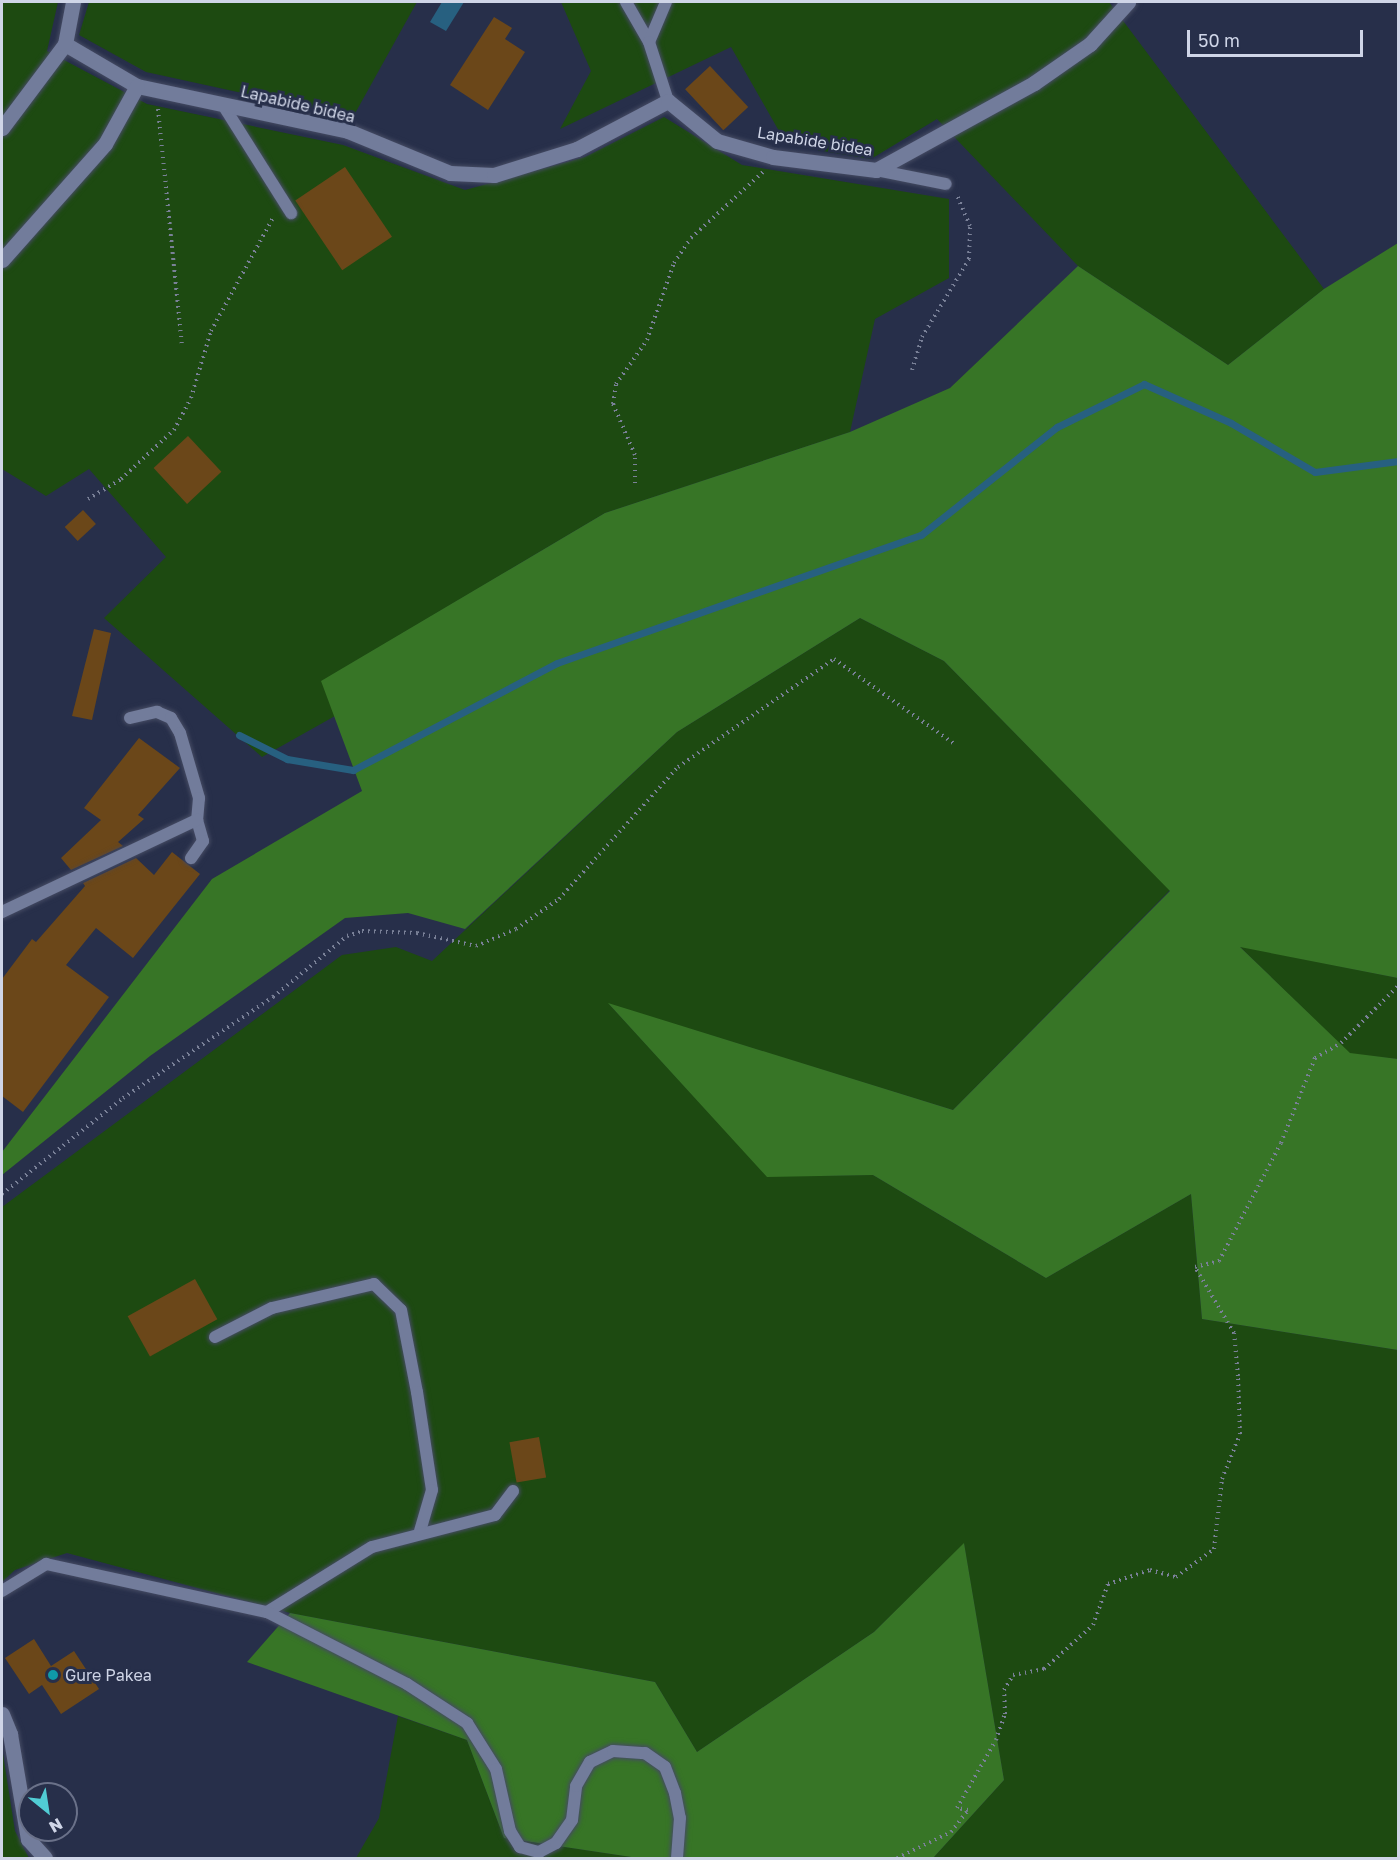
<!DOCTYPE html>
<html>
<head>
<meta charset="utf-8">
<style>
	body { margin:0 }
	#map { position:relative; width:1400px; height:1860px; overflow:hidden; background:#272f4a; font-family:"Golos Text",sans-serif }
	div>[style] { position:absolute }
	.green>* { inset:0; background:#1d4a11 }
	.forest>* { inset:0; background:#377526 }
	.water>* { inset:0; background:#276080 }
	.stream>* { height:7px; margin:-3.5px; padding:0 3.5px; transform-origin:3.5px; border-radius:3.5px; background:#276080 }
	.building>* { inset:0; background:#6b4719; transform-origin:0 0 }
	.path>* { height:4px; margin-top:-2px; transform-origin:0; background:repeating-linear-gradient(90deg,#7a8198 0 1.5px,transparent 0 6px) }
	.roads { filter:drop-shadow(0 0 2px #454b63) drop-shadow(0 0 2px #454b63) }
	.service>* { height:12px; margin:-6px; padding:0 6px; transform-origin:6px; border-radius:6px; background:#727c9b }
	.minor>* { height:15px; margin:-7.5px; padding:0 7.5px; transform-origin:7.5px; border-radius:7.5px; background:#727c9b }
	.dots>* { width:16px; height:16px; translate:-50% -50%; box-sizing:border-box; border:3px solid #272f4a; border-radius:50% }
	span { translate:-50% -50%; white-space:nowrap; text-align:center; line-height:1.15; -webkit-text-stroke:6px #272f4a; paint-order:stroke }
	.street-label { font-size:16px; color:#cfd5e7 }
	.poi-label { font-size:16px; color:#cfd5e7 }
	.left { translate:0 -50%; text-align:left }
	.frame { position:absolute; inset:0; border:3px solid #cfd5e7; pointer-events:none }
	.north { position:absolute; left:18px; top:1782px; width:60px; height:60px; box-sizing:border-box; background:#272f4a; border:2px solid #6a7189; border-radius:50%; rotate:150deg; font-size:16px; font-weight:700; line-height:24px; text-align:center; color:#cfd5e7 }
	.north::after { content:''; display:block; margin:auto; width:21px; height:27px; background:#51ccd4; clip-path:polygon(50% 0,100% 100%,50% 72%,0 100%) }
	.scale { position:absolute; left:1187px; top:30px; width:176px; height:27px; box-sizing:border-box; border:3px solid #cfd5e7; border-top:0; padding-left:8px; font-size:18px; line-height:21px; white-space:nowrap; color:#cfd5e7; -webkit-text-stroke:4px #272f4a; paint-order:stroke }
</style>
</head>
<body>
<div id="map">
	<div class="green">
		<i style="clip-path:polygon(2px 2px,58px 2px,47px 51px,147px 104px,343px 145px,465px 190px,585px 157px,664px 117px,742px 165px,949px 199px,949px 278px,875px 319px,850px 432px,605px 513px,322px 681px,335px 716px,262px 757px,104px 618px,166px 557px,89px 469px,46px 496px,2px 469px)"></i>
		<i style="clip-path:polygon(89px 2px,417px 2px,353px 117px,146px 72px,79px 35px)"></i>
		<i style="clip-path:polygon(561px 2px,1109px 2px,1324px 289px,1228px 365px,1078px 266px,937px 119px,871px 159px,787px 145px,731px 47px,560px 129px,591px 71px)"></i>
		<i style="clip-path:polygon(860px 618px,944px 661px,1170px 890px,953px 1110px,609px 1004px,767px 1176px,873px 1175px,1046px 1278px,1191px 1194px,1202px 1319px,1398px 1350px,1398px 1858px,933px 1858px,1004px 1780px,964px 1544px,874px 1632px,697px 1752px,655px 1682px,290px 1613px,67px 1553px,15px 1570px,2px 1582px,2px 1207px,342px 955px,396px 947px,432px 961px,677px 732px)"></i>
		<i style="clip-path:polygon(1239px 946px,1398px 978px,1398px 1059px,1350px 1054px)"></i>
		<i style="clip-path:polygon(398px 1716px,467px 1740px,504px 1838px,638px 1858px,356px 1858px,379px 1818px)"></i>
		<i style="clip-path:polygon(2px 1747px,15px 1831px,29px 1858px,2px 1858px)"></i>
	</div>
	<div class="forest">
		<i style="clip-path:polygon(1398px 243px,1398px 978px,1240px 947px,1350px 1053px,1398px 1059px,1398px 1350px,1202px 1319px,1191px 1194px,1046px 1278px,873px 1175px,767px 1177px,608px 1003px,953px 1110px,1170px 891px,944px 661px,860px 618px,677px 732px,465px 929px,408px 913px,345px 918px,150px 1056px,2px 1175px,2px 1152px,212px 879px,362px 791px,321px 681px,605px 513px,850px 432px,950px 388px,1078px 266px,1228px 365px,1324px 289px)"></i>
		<i style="clip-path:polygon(964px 1543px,1004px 1780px,933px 1858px,638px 1858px,504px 1838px,467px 1740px,247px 1662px,290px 1613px,655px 1682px,697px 1752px,874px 1632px)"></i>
	</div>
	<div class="water">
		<i style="clip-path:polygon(442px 2px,464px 2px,446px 31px,430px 22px)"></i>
	</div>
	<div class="stream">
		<i style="left:239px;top:735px;width:54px;rotate:26.6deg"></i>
		<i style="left:287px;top:759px;width:67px;rotate:9.5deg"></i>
		<i style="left:353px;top:770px;width:230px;rotate:-27.7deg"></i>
		<i style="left:557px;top:663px;width:386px;rotate:-19.4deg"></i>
		<i style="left:921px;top:535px;width:174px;rotate:-38.5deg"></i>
		<i style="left:1057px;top:427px;width:97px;rotate:-26.3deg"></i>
		<i style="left:1144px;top:384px;width:95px;rotate:24.1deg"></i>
		<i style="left:1231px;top:423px;width:97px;rotate:30.3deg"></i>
		<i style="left:1315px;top:472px;width:84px;rotate:-7.5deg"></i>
	</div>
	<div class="building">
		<i style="clip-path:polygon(494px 17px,512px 28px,505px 39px,525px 52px,488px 110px,450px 85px)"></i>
		<i style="left:710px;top:66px;width:56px;height:34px;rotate:47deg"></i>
		<i style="left:345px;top:167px;width:84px;height:60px;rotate:56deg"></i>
		<i style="left:188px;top:436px;width:49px;height:47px;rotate:47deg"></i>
		<i style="left:83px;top:510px;width:19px;height:25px;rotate:47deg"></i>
		<i style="clip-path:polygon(94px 629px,111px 633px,92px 720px,72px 716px)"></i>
		<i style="clip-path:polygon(139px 738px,180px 768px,138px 815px,144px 819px,118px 842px,123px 846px,71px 870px,61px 858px,101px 820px,84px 808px)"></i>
		<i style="clip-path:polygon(172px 852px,200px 874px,133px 958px,96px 928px,66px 965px,109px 997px,23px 1112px,2px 1096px,2px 979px,32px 939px,36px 942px,85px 886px,83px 883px,136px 858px,154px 875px)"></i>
		<i style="left:195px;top:1279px;width:46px;height:77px;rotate:61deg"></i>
		<i style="left:539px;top:1437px;width:41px;height:30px;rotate:80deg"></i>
		<i style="clip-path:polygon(34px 1639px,51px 1666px,74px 1651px,99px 1689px,61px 1714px,42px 1685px,29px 1694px,5px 1658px)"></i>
	</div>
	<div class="path">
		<i style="left:158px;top:109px;width:236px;rotate:84.2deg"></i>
		<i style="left:912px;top:370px;width:34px;rotate:-73deg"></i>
		<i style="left:922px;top:337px;width:91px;rotate:-58.9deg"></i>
		<i style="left:969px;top:259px;width:33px;rotate:-88deg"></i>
		<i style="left:970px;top:226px;width:34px;rotate:-113deg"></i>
		<i style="left:635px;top:483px;width:28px;rotate:-90deg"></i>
		<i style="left:635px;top:455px;width:56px;rotate:-113.3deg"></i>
		<i style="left:613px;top:404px;width:20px;rotate:-81deg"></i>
		<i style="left:616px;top:384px;width:54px;rotate:-54.8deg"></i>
		<i style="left:647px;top:340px;width:82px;rotate:-70.7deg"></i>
		<i style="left:674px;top:263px;width:30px;rotate:-56deg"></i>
		<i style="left:691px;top:238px;width:98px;rotate:-42.5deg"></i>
		<i style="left:88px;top:499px;width:39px;rotate:-31deg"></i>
		<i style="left:121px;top:479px;width:72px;rotate:-42.8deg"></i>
		<i style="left:174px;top:430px;width:36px;rotate:-62deg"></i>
		<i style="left:191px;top:398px;width:70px;rotate:-73.4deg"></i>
		<i style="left:211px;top:331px;width:131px;rotate:-61.3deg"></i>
		<i style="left:2px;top:1194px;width:154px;rotate:-38.4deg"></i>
		<i style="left:123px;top:1098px;width:181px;rotate:-34deg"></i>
		<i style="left:273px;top:997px;width:96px;rotate:-39.5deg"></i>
		<i style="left:347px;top:936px;width:16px;rotate:-18deg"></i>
		<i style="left:362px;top:931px;width:55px;rotate:2.1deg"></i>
		<i style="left:417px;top:933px;width:60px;rotate:12.4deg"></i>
		<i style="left:476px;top:946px;width:43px;rotate:-23deg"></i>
		<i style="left:516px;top:929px;width:52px;rotate:-34.9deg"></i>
		<i style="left:559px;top:899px;width:178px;rotate:-48deg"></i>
		<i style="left:678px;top:767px;width:190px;rotate:-34.7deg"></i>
		<i style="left:834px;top:659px;width:149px;rotate:35.2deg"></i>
		<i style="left:897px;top:1858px;width:60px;rotate:-25.7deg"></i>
		<i style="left:951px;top:1832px;width:28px;rotate:-52deg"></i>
		<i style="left:968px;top:1810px;width:11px;rotate:-170deg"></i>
		<i style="left:957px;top:1808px;width:78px;rotate:-60.2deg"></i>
		<i style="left:996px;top:1740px;width:28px;rotate:-71deg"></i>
		<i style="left:1005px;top:1714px;width:24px;rotate:-92deg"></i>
		<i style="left:1004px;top:1690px;width:17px;rotate:-59deg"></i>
		<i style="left:1013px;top:1675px;width:32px;rotate:-11deg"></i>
		<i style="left:1044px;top:1669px;width:66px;rotate:-41.9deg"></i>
		<i style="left:1093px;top:1625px;width:44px;rotate:-69.9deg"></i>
		<i style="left:1108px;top:1584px;width:44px;rotate:-18.4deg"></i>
		<i style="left:1150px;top:1570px;width:27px;rotate:15deg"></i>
		<i style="left:1176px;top:1577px;width:47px;rotate:-36.4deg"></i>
		<i style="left:1214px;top:1549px;width:70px;rotate:-83.5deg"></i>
		<i style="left:1222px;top:1479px;width:48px;rotate:-68.2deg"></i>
		<i style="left:1240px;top:1434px;width:58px;rotate:-92deg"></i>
		<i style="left:1238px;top:1376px;width:43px;rotate:-95.3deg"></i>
		<i style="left:1234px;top:1333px;width:77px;rotate:-120.6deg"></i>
		<i style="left:1195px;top:1267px;width:25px;rotate:-14deg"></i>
		<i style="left:1219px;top:1261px;width:133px;rotate:-62.3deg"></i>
		<i style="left:1281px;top:1143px;width:92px;rotate:-68.2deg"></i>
		<i style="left:1315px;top:1058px;width:30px;rotate:-30deg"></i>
		<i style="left:1341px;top:1043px;width:81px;rotate:-45deg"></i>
	</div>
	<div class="roads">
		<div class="service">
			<i style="left:626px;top:2px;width:46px;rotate:60.1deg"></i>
			<i style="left:666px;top:2px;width:43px;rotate:113deg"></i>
			<i style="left:649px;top:42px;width:62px;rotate:72.1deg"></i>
			<i style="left:223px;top:105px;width:128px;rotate:57.8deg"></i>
			<i style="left:876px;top:170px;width:71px;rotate:11.3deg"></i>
			<i style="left:130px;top:718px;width:28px;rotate:-13deg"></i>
			<i style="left:157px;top:712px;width:15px;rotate:23deg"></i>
			<i style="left:171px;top:718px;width:17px;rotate:59deg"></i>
			<i style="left:180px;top:733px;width:68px;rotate:73.7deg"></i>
			<i style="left:199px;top:798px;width:22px;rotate:95deg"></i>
			<i style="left:197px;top:820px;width:22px;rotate:74deg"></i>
			<i style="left:203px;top:841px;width:21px;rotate:125deg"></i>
			<i style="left:2px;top:912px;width:216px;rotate:-25.3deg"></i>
			<i style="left:215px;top:1337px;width:64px;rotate:-27deg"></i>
			<i style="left:272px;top:1308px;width:105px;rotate:-13.2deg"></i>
			<i style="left:374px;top:1284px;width:37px;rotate:44deg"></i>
			<i style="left:401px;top:1310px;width:84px;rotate:79deg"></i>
			<i style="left:417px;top:1392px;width:99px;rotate:81.3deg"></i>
			<i style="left:432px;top:1490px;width:43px;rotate:106.3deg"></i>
			<i style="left:2px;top:1591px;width:52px;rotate:-31.5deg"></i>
			<i style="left:46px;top:1564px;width:226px;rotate:12.3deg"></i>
			<i style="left:267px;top:1612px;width:123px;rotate:-31.8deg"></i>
			<i style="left:372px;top:1547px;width:127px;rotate:-14.6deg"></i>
			<i style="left:495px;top:1515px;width:30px;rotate:-53deg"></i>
			<i style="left:267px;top:1612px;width:157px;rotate:27.2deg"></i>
			<i style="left:407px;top:1684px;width:72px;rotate:33deg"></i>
			<i style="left:467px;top:1723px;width:54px;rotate:57.8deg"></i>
			<i style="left:496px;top:1769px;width:64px;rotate:77.3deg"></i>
			<i style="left:510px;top:1831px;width:19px;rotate:58deg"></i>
			<i style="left:520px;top:1847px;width:20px;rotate:15deg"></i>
			<i style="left:539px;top:1852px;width:19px;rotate:-28deg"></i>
			<i style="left:556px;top:1843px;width:28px;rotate:-55deg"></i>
			<i style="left:572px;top:1820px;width:34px;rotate:-83deg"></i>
			<i style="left:576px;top:1786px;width:28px;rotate:-60deg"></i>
			<i style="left:590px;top:1762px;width:25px;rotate:-26deg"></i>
			<i style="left:613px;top:1751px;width:32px;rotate:4deg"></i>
			<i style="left:645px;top:1753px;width:24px;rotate:35deg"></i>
			<i style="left:665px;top:1767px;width:28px;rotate:69deg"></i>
			<i style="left:675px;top:1793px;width:25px;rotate:79deg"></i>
			<i style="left:680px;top:1818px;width:40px;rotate:94.3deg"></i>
		</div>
		<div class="minor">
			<i style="left:65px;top:44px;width:83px;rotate:30.3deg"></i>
			<i style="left:137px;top:86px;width:216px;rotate:12deg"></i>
			<i style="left:348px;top:131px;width:110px;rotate:22.4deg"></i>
			<i style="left:450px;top:173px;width:44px;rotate:2.6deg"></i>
			<i style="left:494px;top:175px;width:87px;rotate:-17.4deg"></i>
			<i style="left:577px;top:149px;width:103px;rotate:-27.8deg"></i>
			<i style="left:668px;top:101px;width:63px;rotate:39.2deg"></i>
			<i style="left:717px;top:141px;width:58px;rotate:15.9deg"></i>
			<i style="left:773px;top:157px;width:104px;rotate:7.2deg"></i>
			<i style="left:876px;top:170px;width:180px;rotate:-28.8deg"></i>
			<i style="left:1034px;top:83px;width:68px;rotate:-34.9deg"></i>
			<i style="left:1090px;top:44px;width:57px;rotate:-47.9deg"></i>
			<i style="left:2px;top:128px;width:105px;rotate:-53.1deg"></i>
			<i style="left:65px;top:44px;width:43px;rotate:-79.2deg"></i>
			<i style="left:2px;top:260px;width:155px;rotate:-48.4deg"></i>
			<i style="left:105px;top:144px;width:66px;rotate:-61.1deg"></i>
			<i style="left:2px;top:1714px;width:22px;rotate:68deg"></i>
			<i style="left:10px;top:1734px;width:107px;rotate:80.3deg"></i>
			<i style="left:28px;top:1839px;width:25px;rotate:48deg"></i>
		</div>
	</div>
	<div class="dots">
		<i style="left:53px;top:1675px;background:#0f9aa8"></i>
	</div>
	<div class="street-label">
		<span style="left:298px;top:104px;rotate:13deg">Lapabide bidea</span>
		<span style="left:815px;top:141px;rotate:9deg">Lapabide bidea</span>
	</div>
	<div class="poi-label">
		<span class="left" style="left:65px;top:1675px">Gure Pakea</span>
	</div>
	<div class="frame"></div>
	<div class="north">N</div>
	<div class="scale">50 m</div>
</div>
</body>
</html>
